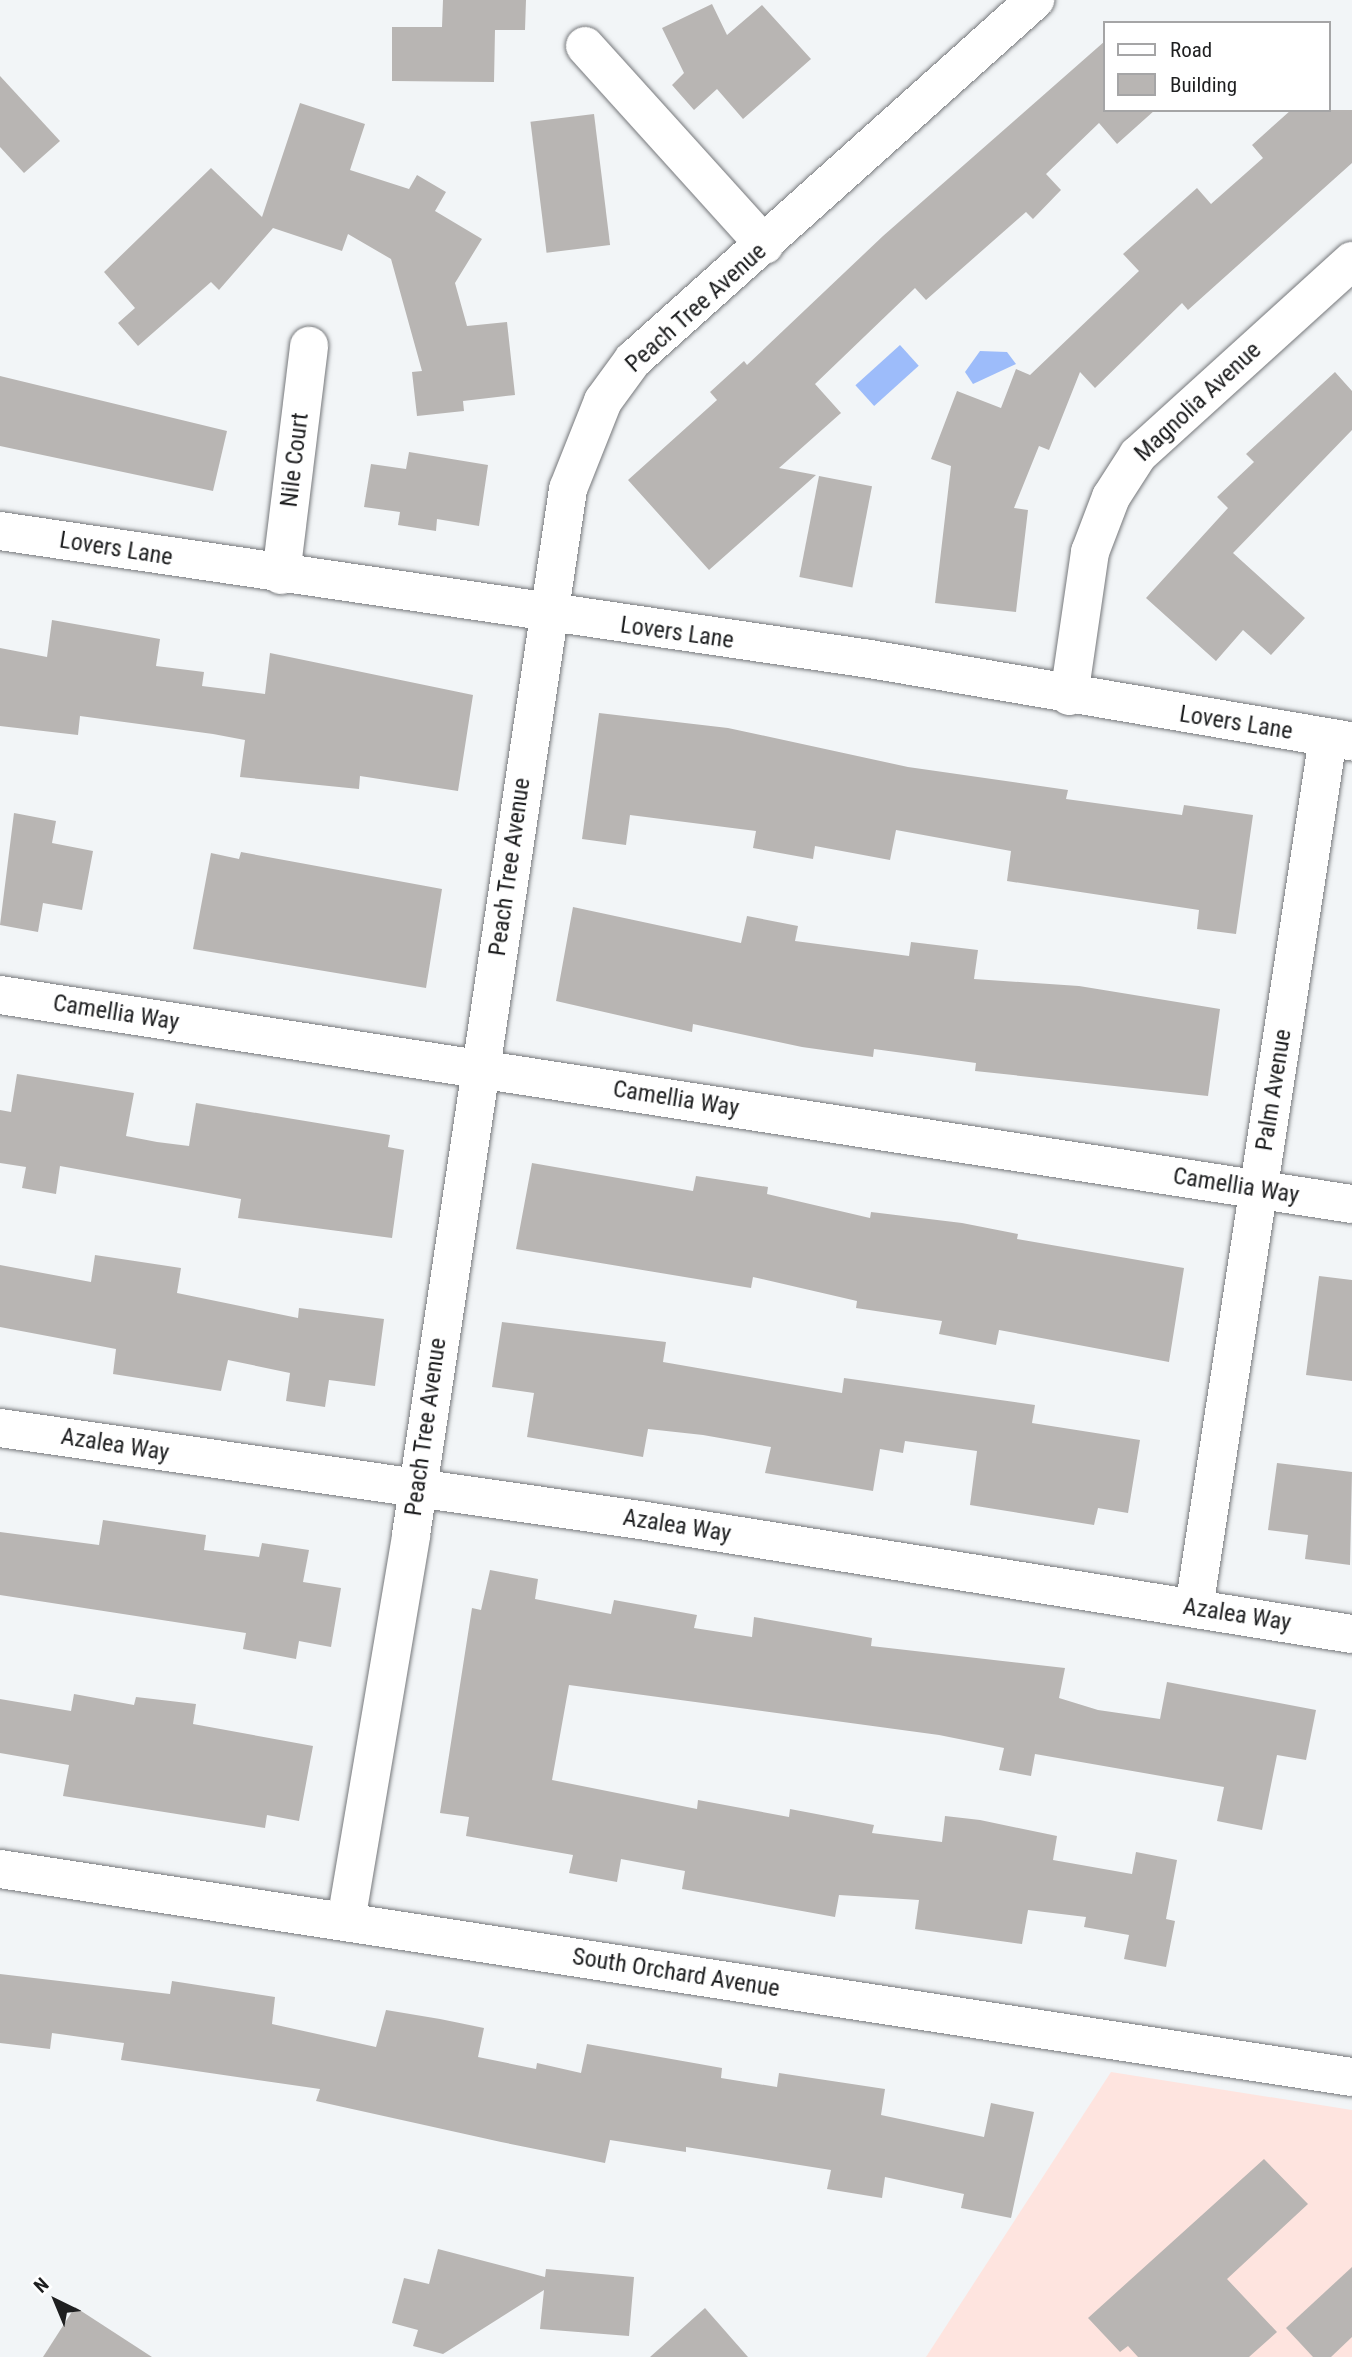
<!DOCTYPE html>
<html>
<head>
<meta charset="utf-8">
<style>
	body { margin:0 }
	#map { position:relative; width:1352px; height:2357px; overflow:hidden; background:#f2f5f7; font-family:"Roboto Condensed",sans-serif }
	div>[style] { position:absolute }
	.education>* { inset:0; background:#fee4df }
	.water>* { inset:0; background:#9dbcfa; transform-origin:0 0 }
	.building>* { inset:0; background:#b8b5b3; transform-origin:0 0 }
	.roads { filter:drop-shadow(0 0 2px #76787b) drop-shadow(0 0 2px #76787b) }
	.minor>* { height:38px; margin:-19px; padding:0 19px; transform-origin:19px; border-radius:19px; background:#fff }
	span { translate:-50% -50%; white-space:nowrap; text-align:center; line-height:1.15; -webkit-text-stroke:5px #fff; paint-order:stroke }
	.street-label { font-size:24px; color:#1e1f20 }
	.legend { position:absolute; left:1103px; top:21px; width:228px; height:91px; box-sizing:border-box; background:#fff; border:2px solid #a5a5a6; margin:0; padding:9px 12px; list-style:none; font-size:21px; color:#1e1f20 }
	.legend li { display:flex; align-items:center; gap:14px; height:35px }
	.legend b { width:35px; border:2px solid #a5a5a6 }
	.north { position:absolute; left:21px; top:2266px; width:70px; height:70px; -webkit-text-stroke:5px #fff; paint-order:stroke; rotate:317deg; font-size:19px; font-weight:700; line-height:28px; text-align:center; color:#1e1f20 }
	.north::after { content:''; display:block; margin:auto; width:24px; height:32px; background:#1e1f20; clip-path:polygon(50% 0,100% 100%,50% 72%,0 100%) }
</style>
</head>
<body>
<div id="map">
	<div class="education">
		<i style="clip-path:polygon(1111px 2072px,1352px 2110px,1352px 2357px,926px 2357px)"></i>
	</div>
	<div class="water">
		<i style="left:900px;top:345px;width:28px;height:60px;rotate:48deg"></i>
		<i style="clip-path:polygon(980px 351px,1007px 352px,1016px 364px,973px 384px,965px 372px)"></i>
	</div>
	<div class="building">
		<i style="clip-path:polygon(443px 0,526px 0,525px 30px,495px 30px,494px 82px,392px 81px,392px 27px,442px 27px)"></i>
		<i style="clip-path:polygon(712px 4px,727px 35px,762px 5px,811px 59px,743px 119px,717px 89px,694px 110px,672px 85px,684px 73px,662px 28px)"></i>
		<i style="clip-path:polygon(1105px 41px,1105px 110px,1155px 110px,1117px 144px,1099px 123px,1046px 174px,1061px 190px,1033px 219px,1026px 212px,926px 300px,915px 288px,815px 384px,841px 413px,779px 468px,816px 475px,709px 570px,628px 480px,717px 400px,710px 392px,744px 361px,747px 365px,883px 236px)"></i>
		<i style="clip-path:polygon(0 76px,60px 141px,24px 173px,0 147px)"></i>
		<i style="clip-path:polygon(300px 103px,365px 124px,350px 170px,409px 189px,417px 175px,446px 192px,435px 211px,482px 239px,455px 283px,467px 326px,507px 322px,515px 395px,463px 401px,464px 411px,417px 416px,412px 372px,422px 371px,391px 259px,348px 234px,342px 251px,273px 228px,219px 290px,211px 282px,138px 346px,118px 323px,135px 308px,104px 272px,211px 168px,262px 217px)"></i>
		<i style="clip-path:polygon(1291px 110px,1352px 110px,1352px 163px,1188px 310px,1182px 303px,1095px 388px,1080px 372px,1049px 450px,1039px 446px,1014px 508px,1028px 510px,1016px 612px,935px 603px,951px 466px,931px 459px,957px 391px,1001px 408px,1016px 369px,1030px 375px,1139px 271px,1123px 254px,1197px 188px,1211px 204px,1263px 158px,1252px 145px)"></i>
		<i style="left:594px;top:114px;width:132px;height:64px;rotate:83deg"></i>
		<i style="clip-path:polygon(1335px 372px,1352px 391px,1352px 430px,1233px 553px,1305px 618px,1271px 655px,1243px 630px,1216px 661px,1146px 598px,1228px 508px,1217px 497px,1254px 462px,1246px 454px)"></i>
		<i style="clip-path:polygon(0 376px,227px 431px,213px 491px,0 446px)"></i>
		<i style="clip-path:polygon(409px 452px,488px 465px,479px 526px,437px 519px,436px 531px,398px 525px,400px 512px,364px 507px,371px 464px,406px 469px)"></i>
		<i style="left:819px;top:476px;width:54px;height:103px;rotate:11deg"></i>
		<i style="clip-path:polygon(52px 620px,160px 639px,156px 666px,204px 672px,202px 686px,265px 694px,270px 653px,473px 695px,458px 791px,360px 776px,359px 789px,240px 777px,245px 740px,213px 734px,80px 716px,78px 735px,0 726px,0 648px,47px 657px)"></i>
		<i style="clip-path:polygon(599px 713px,728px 728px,908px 767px,1068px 790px,1066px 799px,1182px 815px,1184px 805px,1253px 815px,1236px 934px,1197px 929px,1199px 910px,1007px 881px,1011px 851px,896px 830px,890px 860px,815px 846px,813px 859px,753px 848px,756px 831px,630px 815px,626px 845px,582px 839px)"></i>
		<i style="clip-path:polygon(14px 813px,56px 821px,52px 843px,93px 851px,82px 910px,43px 903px,38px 932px,0 925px)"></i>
		<i style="clip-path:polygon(241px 852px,442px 889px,426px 988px,193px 949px,211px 853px,239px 859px)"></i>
		<i style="clip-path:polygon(573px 907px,741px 943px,747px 916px,798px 926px,795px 941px,909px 956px,911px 942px,978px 950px,974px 979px,1079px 986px,1220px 1009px,1208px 1096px,975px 1071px,976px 1063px,874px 1049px,873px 1057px,802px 1047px,693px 1024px,692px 1032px,556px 1001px)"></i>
		<i style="clip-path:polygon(17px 1074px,134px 1093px,126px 1136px,157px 1142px,189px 1146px,196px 1103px,390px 1135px,388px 1147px,404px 1150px,392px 1238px,238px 1218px,241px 1199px,60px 1166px,56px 1194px,22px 1188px,26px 1167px,0 1163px,0 1110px,11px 1112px)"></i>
		<i style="clip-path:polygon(532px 1163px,693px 1191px,696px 1176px,768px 1187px,767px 1194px,870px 1218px,871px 1212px,962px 1223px,1018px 1234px,1017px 1239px,1184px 1268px,1169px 1362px,999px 1330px,996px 1345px,939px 1334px,942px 1321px,856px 1308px,857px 1301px,753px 1277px,751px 1288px,516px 1249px)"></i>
		<i style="clip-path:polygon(95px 1255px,181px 1268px,177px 1293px,298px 1318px,299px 1308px,384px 1319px,375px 1386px,329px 1380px,325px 1407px,286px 1401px,290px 1373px,228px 1360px,221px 1391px,113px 1374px,116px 1349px,0 1327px,0 1265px,91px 1282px)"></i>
		<i style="clip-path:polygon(1319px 1276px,1352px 1280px,1352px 1381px,1306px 1375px)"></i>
		<i style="clip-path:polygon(502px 1322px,666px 1342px,663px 1362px,842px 1393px,844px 1378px,1035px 1405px,1032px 1423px,1140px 1440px,1128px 1513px,1098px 1508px,1094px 1525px,970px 1505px,977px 1451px,905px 1441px,903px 1453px,880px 1449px,873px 1491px,765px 1473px,771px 1447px,703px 1435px,648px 1429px,643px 1457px,527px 1437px,534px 1393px,492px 1387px)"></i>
		<i style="clip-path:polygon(1277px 1463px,1352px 1472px,1350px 1565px,1305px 1559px,1308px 1535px,1268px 1530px)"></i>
		<i style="clip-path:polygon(103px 1520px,206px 1535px,204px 1550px,259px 1557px,262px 1543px,309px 1550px,303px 1582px,341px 1588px,331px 1647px,299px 1641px,296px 1659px,243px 1649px,246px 1633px,0 1595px,0 1532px,99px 1545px)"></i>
		<i style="clip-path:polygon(490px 1570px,538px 1579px,535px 1599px,611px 1614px,614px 1600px,697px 1615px,694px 1628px,752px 1637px,754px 1617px,872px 1638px,871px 1646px,1065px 1668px,1059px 1698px,1098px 1710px,1160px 1719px,1167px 1682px,1316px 1710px,1306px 1760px,1277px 1755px,1262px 1830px,1217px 1821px,1224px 1787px,1035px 1754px,1031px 1776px,999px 1770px,1004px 1748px,939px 1735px,569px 1685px,552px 1780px,697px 1809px,698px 1800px,789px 1817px,790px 1809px,874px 1825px,872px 1833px,942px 1842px,945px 1816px,980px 1820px,1057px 1836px,1053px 1860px,1132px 1874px,1136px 1852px,1177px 1860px,1166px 1919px,1175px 1921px,1166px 1967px,1124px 1959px,1129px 1935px,1084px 1927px,1086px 1917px,1028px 1910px,1022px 1944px,915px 1929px,919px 1900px,839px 1895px,835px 1917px,682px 1889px,685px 1871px,621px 1859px,617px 1882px,569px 1873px,573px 1855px,466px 1836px,469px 1817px,440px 1813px,472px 1608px,481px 1610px)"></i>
		<i style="clip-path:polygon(74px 1694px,134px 1705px,136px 1697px,196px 1704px,193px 1724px,313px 1746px,299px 1821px,267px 1815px,265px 1828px,63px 1796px,69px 1765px,0 1753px,0 1699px,71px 1711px)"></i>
		<i style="clip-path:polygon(0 1974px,170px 1994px,172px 1981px,275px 1997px,272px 2024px,376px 2047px,386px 2010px,440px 2019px,484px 2028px,478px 2057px,536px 2069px,537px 2063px,581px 2073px,587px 2044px,722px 2068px,721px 2078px,777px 2087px,779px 2073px,885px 2089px,881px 2115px,984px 2137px,991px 2103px,1034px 2112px,1011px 2218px,961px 2208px,964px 2194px,885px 2177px,882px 2198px,827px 2189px,831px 2170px,686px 2147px,686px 2152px,610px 2140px,605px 2163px,501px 2142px,316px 2101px,320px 2089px,121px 2060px,124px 2043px,52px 2033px,50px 2049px,0 2043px)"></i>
		<i style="clip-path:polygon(1264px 2159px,1308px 2204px,1227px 2279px,1277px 2332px,1249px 2357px,1138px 2357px,1128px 2346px,1120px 2352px,1088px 2318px)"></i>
		<i style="clip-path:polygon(438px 2249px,545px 2277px,546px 2269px,634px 2277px,629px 2336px,540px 2329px,544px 2290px,443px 2354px,413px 2346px,418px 2330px,392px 2323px,404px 2278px,429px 2284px)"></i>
		<i style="clip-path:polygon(1352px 2267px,1352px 2337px,1331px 2357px,1313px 2357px,1286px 2328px)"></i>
		<i style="clip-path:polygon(75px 2307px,152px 2357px,43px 2357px)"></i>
		<i style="clip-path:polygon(705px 2308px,748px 2357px,650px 2357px)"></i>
	</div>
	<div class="roads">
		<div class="minor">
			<i style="left:585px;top:46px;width:268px;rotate:47.9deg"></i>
			<i style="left:0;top:531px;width:879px;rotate:8.37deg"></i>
			<i style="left:870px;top:659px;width:489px;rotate:9.7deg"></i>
			<i style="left:281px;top:575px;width:231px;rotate:-83deg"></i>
			<i style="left:1069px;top:696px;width:146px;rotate:-81.7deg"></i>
			<i style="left:1090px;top:552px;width:59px;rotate:-69.1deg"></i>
			<i style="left:1111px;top:497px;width:50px;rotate:-57.3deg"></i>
			<i style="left:1138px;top:455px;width:289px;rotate:-42.2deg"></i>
			<i style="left:0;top:995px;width:1368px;rotate:8.79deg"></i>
			<i style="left:0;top:1428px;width:647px;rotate:8.18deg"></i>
			<i style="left:640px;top:1520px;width:721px;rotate:9.1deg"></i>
			<i style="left:1194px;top:1608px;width:880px;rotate:-81.24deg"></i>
			<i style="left:0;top:1869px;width:1368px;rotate:8.75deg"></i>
			<i style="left:346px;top:1921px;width:391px;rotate:-80.4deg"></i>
			<i style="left:411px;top:1535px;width:1058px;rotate:-81.46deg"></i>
			<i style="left:568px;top:489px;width:95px;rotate:-68.3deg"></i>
			<i style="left:603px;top:401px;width:51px;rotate:-53.8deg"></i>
			<i style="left:633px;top:360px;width:540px;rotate:-41.85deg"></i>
		</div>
	</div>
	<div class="street-label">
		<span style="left:696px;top:308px;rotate:-42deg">Peach Tree Avenue</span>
		<span style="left:1198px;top:402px;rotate:-43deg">Magnolia Avenue</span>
		<span style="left:295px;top:460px;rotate:-83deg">Nile Court</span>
		<span style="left:116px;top:549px;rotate:9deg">Lovers Lane</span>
		<span style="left:677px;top:633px;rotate:8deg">Lovers Lane</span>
		<span style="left:1236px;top:723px;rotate:9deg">Lovers Lane</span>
		<span style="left:510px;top:867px;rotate:-82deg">Peach Tree Avenue</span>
		<span style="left:116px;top:1013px;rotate:9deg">Camellia Way</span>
		<span style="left:1274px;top:1090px;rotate:-81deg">Palm Avenue</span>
		<span style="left:676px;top:1099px;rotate:9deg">Camellia Way</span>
		<span style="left:1236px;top:1186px;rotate:9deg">Camellia Way</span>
		<span style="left:426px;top:1427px;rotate:-82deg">Peach Tree Avenue</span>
		<span style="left:115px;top:1445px;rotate:9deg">Azalea Way</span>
		<span style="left:677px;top:1526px;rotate:9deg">Azalea Way</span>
		<span style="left:1237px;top:1615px;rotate:9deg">Azalea Way</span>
		<span style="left:676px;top:1973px;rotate:9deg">South Orchard Avenue</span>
	</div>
	<ul class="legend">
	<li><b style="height:9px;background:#fff"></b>Road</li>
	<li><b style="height:19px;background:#b8b5b3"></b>Building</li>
	</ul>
	<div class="north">N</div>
</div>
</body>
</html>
